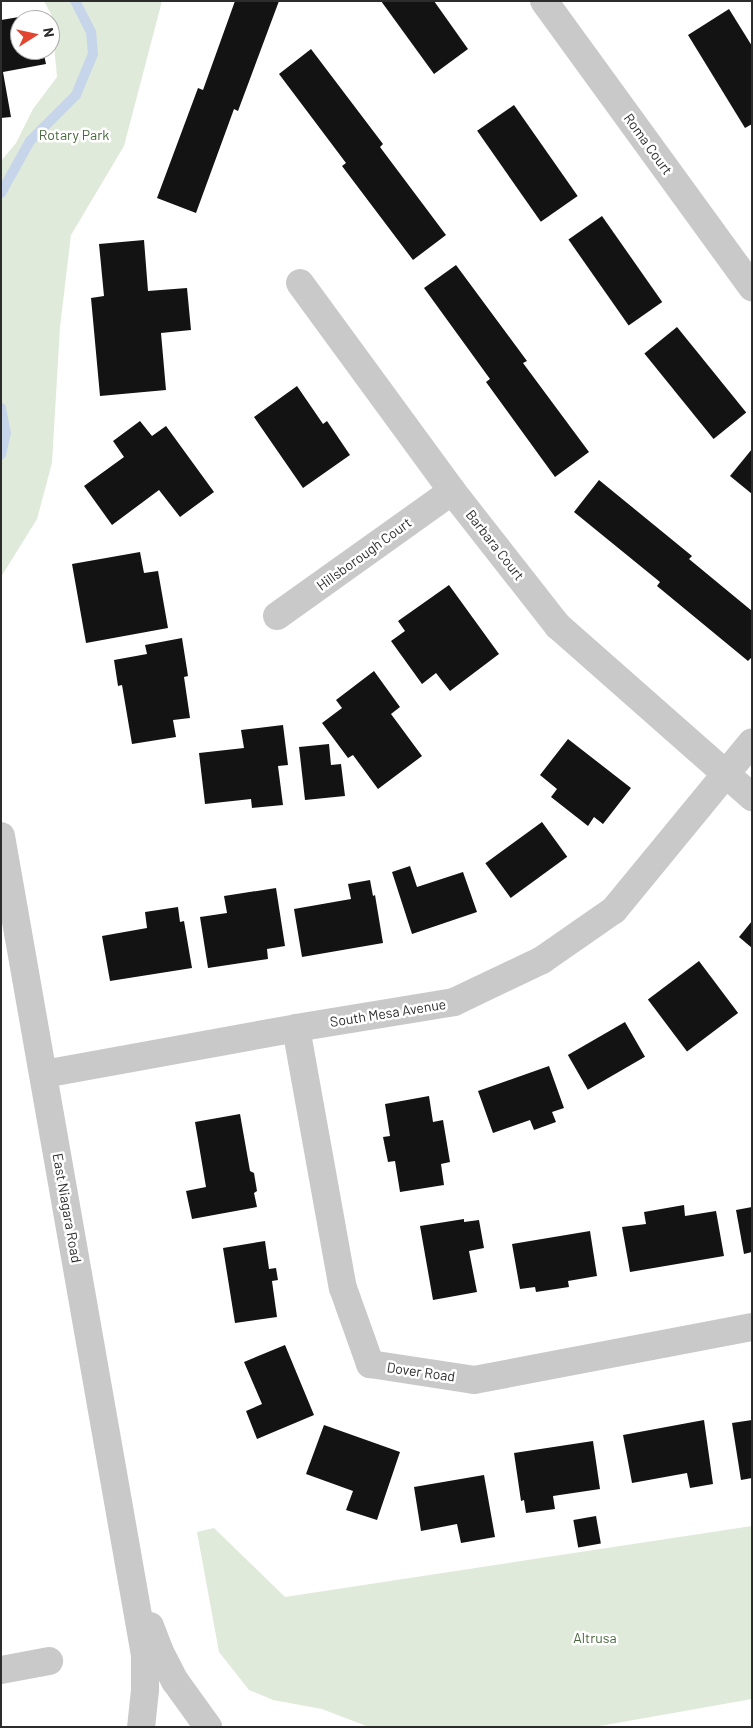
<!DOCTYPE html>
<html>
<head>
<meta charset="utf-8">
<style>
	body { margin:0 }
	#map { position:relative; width:753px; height:1728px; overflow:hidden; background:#fff; font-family:Barlow,sans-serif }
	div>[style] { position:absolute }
	.green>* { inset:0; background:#dfeada }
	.stream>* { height:10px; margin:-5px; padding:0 5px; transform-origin:5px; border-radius:5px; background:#c6d5ea }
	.building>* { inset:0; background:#131313; transform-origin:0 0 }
	.minor>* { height:28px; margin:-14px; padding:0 14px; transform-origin:14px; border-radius:14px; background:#c9c9c9 }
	span { translate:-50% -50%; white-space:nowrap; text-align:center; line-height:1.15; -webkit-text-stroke:5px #fff; paint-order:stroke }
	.park-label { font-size:14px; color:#47673b }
	.street-label { font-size:14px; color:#2c2c2c }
	.frame { position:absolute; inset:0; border:2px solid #2c2c2c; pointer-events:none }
	.north { position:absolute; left:10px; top:10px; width:50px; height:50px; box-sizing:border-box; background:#fff; border:1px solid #ababab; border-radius:50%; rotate:80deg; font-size:14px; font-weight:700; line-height:20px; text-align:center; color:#2c2c2c }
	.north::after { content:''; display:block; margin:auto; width:18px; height:22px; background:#e24630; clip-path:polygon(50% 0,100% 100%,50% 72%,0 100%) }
</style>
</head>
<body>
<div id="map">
	<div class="green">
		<i style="clip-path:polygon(44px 1px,162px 1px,124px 146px,71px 235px,60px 327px,52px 463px,37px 519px,1px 577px,1px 161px,16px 143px,33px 109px,57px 77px,51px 14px)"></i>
		<i style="clip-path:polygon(752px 1526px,752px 1699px,594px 1727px,369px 1727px,322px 1709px,273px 1700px,249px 1690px,219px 1652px,197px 1532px,214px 1528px,285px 1597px)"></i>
	</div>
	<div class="stream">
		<i style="left:1px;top:193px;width:60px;rotate:-60.9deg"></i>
		<i style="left:30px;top:141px;width:65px;rotate:-45deg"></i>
		<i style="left:76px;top:95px;width:44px;rotate:-67.5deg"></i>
		<i style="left:93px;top:54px;width:22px;rotate:-95deg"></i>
		<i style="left:91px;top:32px;width:35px;rotate:-117deg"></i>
		<i style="left:1px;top:408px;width:25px;rotate:79deg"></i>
		<i style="left:6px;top:433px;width:22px;rotate:103deg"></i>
	</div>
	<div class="building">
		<i style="clip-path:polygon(235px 1px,279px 1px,238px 111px,234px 109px,196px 213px,157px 198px,198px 88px,203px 90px)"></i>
		<i style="clip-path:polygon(381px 1px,434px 1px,468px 49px,434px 74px)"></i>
		<i style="clip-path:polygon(729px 9px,752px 46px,752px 124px,745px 128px,688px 35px)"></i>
		<i style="clip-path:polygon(37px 14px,38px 20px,20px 20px,20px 50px,43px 50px,46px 64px,3px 72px,11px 117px,1px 118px,1px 20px)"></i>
		<i style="clip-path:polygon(311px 49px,383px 144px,380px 147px,446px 235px,413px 260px,342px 166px,346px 163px,279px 74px)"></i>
		<i style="left:514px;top:105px;width:111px;height:45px;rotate:55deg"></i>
		<i style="left:602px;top:216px;width:105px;height:41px;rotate:55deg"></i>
		<i style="clip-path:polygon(144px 240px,148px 291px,187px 288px,191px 330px,161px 333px,166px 390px,100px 396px,91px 298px,104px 296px,99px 244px)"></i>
		<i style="clip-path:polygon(456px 265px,527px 361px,523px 363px,589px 452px,555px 477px,486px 382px,490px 379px,424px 288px)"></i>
		<i style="left:677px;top:327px;width:110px;height:42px;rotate:51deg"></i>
		<i style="clip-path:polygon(297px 386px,323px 424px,327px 421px,350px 455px,303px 488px,254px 417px)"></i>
		<i style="clip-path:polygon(140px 421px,152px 436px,166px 426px,214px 492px,180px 517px,159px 490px,112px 525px,84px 486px,124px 457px,113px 441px)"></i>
		<i style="clip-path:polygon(752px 449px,752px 494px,730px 476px)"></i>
		<i style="clip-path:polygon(599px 480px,692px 556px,689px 559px,752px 611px,752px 657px,748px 661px,657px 586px,660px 582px,574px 512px)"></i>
		<i style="clip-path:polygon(140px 552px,144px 573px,158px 571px,168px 628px,86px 643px,72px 564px)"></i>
		<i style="clip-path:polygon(449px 585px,499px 654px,450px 691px,436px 673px,422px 684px,391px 641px,405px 631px,398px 621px)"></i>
		<i style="clip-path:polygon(182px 638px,188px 676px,184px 677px,190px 718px,173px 720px,176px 737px,132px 744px,122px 685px,118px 686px,114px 660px,147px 654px,145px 645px)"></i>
		<i style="clip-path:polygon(374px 671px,400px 707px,391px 714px,422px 756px,378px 789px,353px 755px,348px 758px,322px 723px,342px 708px,336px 700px)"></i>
		<i style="clip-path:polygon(283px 725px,288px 765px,278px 766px,283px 805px,252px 808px,251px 799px,205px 804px,199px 753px,244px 748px,241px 730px)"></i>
		<i style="clip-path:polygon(568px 739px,631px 788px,603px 824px,594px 817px,588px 826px,551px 797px,557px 789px,540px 775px)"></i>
		<i style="clip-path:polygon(329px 744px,331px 765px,341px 764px,345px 796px,305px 800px,299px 747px)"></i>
		<i style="left:542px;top:822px;width:43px;height:70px;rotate:54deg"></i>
		<i style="clip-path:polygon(410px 866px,417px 887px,463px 872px,477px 912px,412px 934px,392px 872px)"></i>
		<i style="clip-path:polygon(370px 880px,373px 896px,375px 895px,383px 943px,302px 957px,294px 909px,351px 899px,348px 884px)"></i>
		<i style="clip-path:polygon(276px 888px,285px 946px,267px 949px,268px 959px,208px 968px,200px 917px,227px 913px,224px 896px)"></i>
		<i style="clip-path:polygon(178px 907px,180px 922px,184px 921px,192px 968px,110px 981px,102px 936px,147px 928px,145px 912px)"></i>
		<i style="clip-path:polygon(752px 921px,752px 948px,739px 937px)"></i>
		<i style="left:699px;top:961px;width:65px;height:64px;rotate:53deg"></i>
		<i style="left:625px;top:1022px;width:40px;height:66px;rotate:60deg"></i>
		<i style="clip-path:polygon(549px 1066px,564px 1108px,552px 1112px,556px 1122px,534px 1130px,530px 1120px,493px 1133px,478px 1091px)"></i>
		<i style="clip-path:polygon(429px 1096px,433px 1122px,443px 1120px,450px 1162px,441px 1164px,444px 1185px,400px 1192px,395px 1161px,388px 1162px,383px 1137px,390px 1136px,385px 1104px)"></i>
		<i style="clip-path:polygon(240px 1114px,250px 1171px,254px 1173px,257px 1191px,254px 1193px,257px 1207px,192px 1219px,186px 1191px,206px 1187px,195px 1122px)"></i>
		<i style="clip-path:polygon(684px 1205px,685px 1216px,716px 1211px,724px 1256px,630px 1272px,622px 1227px,646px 1224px,644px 1212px)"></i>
		<i style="clip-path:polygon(752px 1207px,752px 1252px,744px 1254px,736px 1210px)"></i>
		<i style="clip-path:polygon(464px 1219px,464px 1222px,479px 1220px,484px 1248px,469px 1251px,477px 1292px,433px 1300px,420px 1226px)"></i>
		<i style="clip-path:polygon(590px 1231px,597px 1276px,568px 1281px,569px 1287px,536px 1292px,535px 1287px,520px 1289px,512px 1244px)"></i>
		<i style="clip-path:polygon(265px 1241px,269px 1269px,276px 1268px,278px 1280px,272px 1281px,277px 1317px,235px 1323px,223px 1248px)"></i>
		<i style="clip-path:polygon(285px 1345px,314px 1415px,257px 1439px,246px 1411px,262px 1404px,244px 1362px)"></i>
		<i style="clip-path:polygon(704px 1420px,713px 1484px,690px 1488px,687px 1473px,632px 1483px,623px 1435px)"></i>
		<i style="clip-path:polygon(752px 1420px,752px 1478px,741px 1480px,732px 1423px)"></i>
		<i style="clip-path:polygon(324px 1425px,400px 1452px,377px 1520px,346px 1510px,353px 1491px,306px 1474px)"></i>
		<i style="clip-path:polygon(593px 1441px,600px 1489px,553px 1496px,555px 1509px,526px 1513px,524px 1500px,521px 1501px,514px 1453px)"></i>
		<i style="clip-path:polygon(484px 1475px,495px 1537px,461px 1543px,457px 1524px,421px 1531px,414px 1487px)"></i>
		<i style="left:596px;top:1516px;width:28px;height:23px;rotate:80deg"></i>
	</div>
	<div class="minor">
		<i style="left:544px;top:1px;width:354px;rotate:54deg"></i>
		<i style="left:300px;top:283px;width:258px;rotate:53.8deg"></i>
		<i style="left:452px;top:491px;width:172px;rotate:51.9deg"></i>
		<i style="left:558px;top:626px;width:259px;rotate:41.4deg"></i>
		<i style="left:277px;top:616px;width:215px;rotate:-35.5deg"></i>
		<i style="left:1px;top:836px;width:832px;rotate:80.03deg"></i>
		<i style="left:145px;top:1655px;width:35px;rotate:90deg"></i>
		<i style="left:145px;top:1690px;width:37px;rotate:96deg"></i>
		<i style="left:296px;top:1028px;width:264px;rotate:79.8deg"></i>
		<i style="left:343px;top:1288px;width:81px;rotate:70.4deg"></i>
		<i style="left:370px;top:1364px;width:105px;rotate:8.7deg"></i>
		<i style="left:474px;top:1380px;width:283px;rotate:-10.8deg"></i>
		<i style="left:44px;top:1074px;width:256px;rotate:-10.3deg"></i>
		<i style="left:296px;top:1028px;width:160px;rotate:-9.3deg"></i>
		<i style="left:454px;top:1002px;width:98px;rotate:-25.5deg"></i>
		<i style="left:542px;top:960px;width:88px;rotate:-34.8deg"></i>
		<i style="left:614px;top:910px;width:217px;rotate:-50.6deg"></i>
		<i style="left:150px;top:1626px;width:26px;rotate:69deg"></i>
		<i style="left:159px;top:1650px;width:35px;rotate:63deg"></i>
		<i style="left:175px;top:1681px;width:57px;rotate:54.3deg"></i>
		<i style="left:1px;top:1670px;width:49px;rotate:-10.6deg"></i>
	</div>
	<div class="park-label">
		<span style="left:74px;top:135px">Rotary Park</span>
		<span style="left:595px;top:1638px">Altrusa</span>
	</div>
	<div class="street-label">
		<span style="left:648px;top:144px;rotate:54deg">Roma Court</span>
		<span style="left:495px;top:545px;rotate:52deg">Barbara Court</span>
		<span style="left:364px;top:554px;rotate:-36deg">Hillsborough Court</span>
		<span style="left:388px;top:1013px;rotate:-9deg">South Mesa Avenue</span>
		<span style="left:67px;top:1208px;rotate:80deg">East Niagara Road</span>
		<span style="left:421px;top:1372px;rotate:8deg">Dover Road</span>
	</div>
	<div class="frame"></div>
	<div class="north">N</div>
</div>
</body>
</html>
